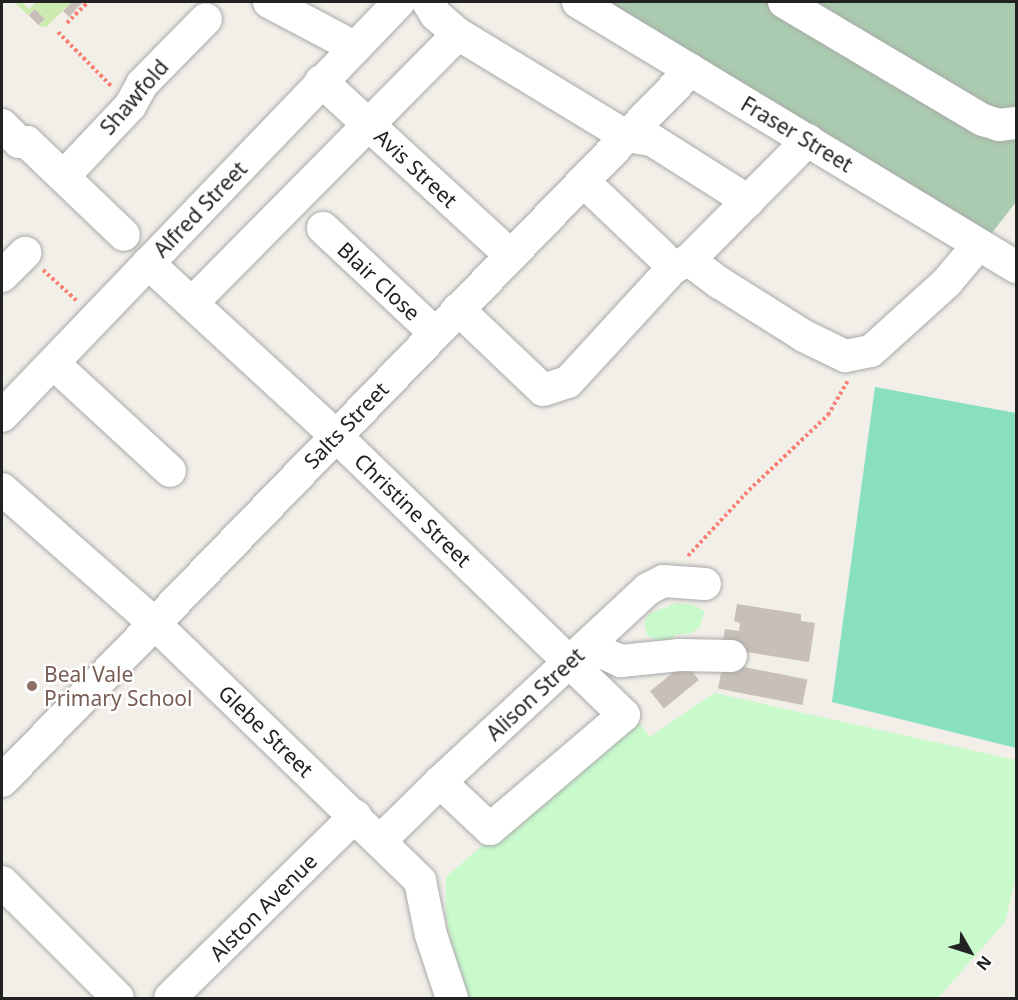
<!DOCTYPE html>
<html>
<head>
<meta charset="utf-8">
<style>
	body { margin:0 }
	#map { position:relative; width:1018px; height:1000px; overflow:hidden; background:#f2efe9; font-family:"Noto Sans",sans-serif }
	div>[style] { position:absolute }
	.grass>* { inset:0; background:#cdebb0 }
	.cemetery>* { inset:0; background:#aacbaf }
	.park>* { inset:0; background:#c8facc }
	.pitch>* { inset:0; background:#88e0be }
	.building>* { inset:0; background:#c7bfb8; transform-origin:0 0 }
	.path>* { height:4px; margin-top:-2px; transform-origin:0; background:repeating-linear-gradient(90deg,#fa8072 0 3px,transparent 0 6px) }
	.roads { filter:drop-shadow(0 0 2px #a9a9a9) drop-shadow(0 0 2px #a9a9a9) }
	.minor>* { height:32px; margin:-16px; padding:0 16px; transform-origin:16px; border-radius:16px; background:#fff }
	.dots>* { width:16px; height:16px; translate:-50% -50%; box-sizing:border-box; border:3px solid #fff; border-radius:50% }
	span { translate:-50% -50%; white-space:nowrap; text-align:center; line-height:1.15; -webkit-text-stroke:5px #fff; paint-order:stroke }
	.street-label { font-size:21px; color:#222 }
	.education-label { font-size:21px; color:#785e54 }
	.left { translate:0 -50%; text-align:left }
	.frame { position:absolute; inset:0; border:3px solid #222; pointer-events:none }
	.north { position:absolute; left:940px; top:922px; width:60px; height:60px; -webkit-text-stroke:4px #fff; paint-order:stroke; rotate:129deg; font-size:16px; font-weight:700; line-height:24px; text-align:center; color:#222 }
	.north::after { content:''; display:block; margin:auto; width:21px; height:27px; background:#222; clip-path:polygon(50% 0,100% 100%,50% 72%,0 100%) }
</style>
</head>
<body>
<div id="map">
	<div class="grass">
		<i style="clip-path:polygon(14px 2px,22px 2px,29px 9px,36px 2px,72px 2px,47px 26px,42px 27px,39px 26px,45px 19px,35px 9px,28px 15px)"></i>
	</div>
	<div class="cemetery">
		<i style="clip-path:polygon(606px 2px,1016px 2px,1016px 202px,991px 234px)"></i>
	</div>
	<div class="park">
		<i style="clip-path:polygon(676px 603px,693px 605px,705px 611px,699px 628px,691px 633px,675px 635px,672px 640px,655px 640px,647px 635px,644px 622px,649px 614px)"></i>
		<i style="clip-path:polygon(714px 693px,1016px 760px,1016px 875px,1005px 922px,938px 998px,463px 998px,446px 917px,446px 877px,633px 715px,650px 737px)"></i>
	</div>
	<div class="pitch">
		<i style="clip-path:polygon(875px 387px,1016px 413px,1016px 748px,832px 702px)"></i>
	</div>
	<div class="building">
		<i style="clip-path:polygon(72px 2px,82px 3px,69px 17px,63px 11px)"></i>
		<i style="left:35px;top:9px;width:14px;height:9px;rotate:45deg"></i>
		<i style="clip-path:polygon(737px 604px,801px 614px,801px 621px,815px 623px,809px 662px,722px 648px,725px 629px,739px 631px,740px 623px,734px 621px)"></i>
		<i style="left:685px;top:663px;width:22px;height:45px;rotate:51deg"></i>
		<i style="left:723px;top:663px;width:86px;height:26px;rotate:11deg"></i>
	</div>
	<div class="path">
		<i style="left:67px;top:23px;width:30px;rotate:-45deg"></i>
		<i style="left:58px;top:32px;width:77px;rotate:45.5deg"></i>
		<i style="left:43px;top:270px;width:46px;rotate:42.4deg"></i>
		<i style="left:688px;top:556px;width:90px;rotate:-47.3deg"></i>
		<i style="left:749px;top:490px;width:109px;rotate:-43.5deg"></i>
		<i style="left:828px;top:415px;width:39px;rotate:-60deg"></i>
	</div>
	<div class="roads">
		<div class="minor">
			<i style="left:269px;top:2px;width:96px;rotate:27.9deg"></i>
			<i style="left:428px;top:2px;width:15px;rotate:58deg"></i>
			<i style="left:436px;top:15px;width:29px;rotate:41deg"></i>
			<i style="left:458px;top:34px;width:197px;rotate:31.3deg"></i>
			<i style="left:626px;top:136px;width:26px;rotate:9deg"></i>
			<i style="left:652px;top:140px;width:114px;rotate:32.4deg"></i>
			<i style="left:578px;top:2px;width:512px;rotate:31.17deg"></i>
			<i style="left:784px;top:2px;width:231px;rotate:30.7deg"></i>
			<i style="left:983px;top:120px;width:17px;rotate:17deg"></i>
			<i style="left:999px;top:125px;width:17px;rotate:-7deg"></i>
			<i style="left:321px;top:81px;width:257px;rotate:42.6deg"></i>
			<i style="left:2px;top:125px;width:24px;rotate:45deg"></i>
			<i style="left:19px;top:142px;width:8px"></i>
			<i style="left:27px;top:142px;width:134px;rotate:43.8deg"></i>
			<i style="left:64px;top:176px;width:96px;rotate:-46.7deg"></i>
			<i style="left:130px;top:106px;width:25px;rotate:-61deg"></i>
			<i style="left:142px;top:84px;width:91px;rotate:-45.4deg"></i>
			<i style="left:583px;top:181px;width:109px;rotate:43.5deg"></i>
			<i style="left:323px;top:228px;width:154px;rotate:43.2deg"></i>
			<i style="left:689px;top:260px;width:39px;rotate:37deg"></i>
			<i style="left:720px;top:283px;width:99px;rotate:32.2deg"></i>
			<i style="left:804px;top:336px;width:46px;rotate:26deg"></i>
			<i style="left:845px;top:356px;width:26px;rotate:-11deg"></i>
			<i style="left:871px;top:351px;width:103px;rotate:-42.2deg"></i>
			<i style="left:947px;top:282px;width:48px;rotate:-50deg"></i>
			<i style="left:148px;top:263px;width:255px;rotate:42.6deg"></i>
			<i style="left:336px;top:436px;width:401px;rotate:44.1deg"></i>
			<i style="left:624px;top:715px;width:176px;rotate:139.6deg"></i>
			<i style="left:490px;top:829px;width:69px;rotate:-136.8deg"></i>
			<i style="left:2px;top:276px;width:33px;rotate:-45deg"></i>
			<i style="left:192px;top:303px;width:378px;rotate:-45.3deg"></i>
			<i style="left:458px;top:309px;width:117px;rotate:43.6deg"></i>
			<i style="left:543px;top:390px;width:26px;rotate:-18deg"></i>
			<i style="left:568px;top:382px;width:155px;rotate:-47.4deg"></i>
			<i style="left:673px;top:268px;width:18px;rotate:-27deg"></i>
			<i style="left:689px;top:260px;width:169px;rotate:-45.2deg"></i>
			<i style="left:53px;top:363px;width:159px;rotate:42.7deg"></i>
			<i style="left:2px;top:416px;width:574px;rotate:-46.2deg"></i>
			<i style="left:2px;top:489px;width:203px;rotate:41.4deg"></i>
			<i style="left:154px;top:623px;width:371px;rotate:44.1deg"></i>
			<i style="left:420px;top:881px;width:55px;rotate:78.5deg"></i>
			<i style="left:431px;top:935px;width:66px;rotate:71.6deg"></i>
			<i style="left:590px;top:644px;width:16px;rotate:35deg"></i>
			<i style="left:603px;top:653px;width:20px;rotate:24deg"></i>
			<i style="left:621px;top:661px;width:59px;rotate:-5.8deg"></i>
			<i style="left:680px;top:655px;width:51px;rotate:1.1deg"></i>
			<i style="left:2px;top:781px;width:990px;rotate:-45.9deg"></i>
			<i style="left:380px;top:841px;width:84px;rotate:-44.5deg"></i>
			<i style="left:440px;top:782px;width:284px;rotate:-42.9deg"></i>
			<i style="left:648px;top:589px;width:17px;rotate:-28deg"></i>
			<i style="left:663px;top:581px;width:42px;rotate:4.1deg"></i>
			<i style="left:2px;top:882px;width:164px;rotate:45deg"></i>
			<i style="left:170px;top:998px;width:260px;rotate:-44.5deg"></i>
		</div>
	</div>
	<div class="dots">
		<i style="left:32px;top:686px;background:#8d6e63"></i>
	</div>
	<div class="street-label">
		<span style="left:134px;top:97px;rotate:-49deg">Shawfold</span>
		<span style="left:797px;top:134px;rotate:31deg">Fraser Street</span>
		<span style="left:416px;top:168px;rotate:43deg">Avis Street</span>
		<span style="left:200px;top:209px;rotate:-46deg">Alfred Street</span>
		<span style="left:379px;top:281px;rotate:43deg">Blair Close</span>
		<span style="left:346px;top:425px;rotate:-46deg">Salts Street</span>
		<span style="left:413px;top:510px;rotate:44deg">Christine Street</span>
		<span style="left:535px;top:694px;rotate:-43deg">Alison Street</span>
		<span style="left:266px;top:731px;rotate:44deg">Glebe Street</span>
		<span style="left:263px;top:907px;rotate:-45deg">Alston Avenue</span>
	</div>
	<div class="education-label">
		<span class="left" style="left:44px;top:686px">Beal Vale<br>Primary School</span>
	</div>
	<div class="frame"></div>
	<div class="north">N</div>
</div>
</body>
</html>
